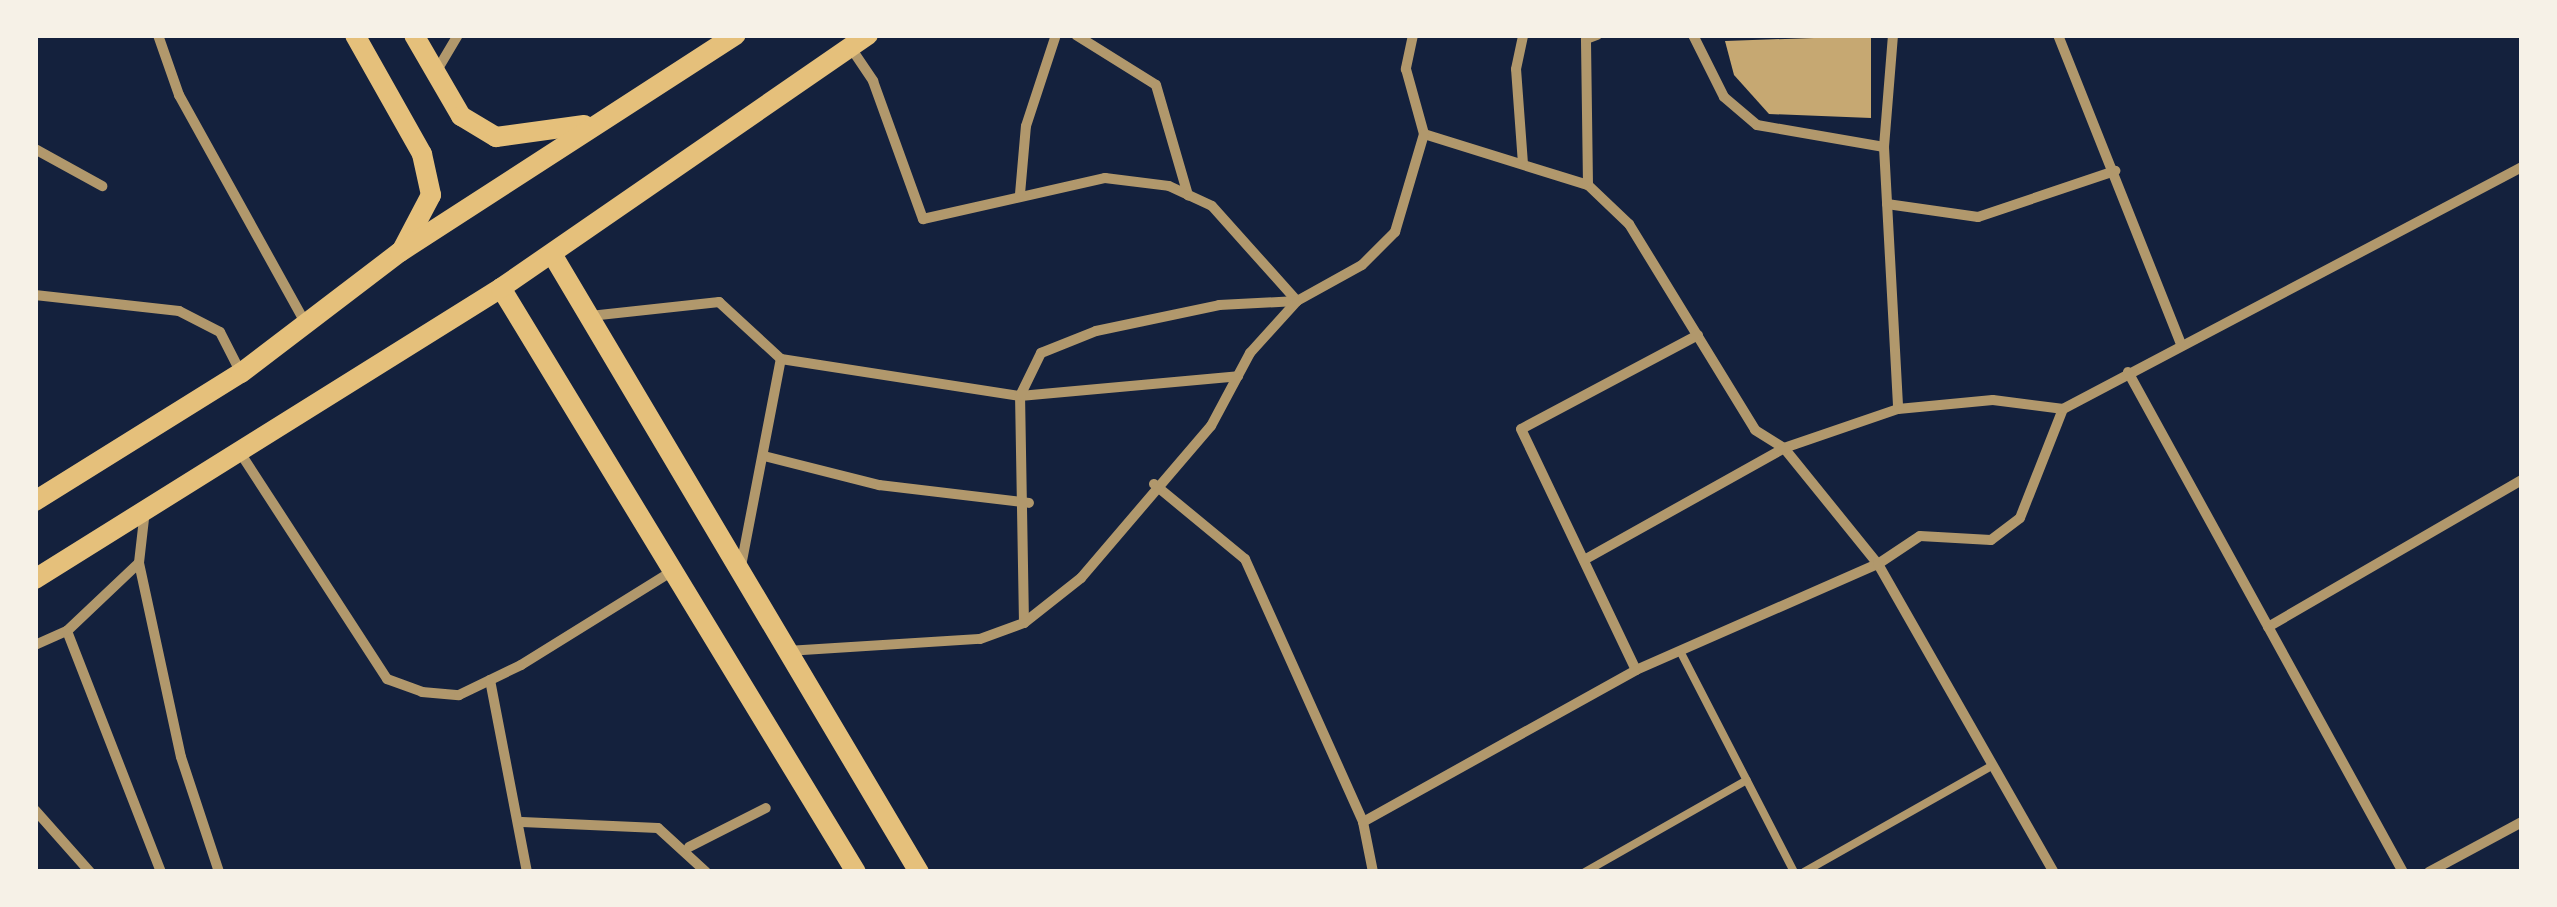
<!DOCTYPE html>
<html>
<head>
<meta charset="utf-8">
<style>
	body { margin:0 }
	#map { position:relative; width:2557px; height:907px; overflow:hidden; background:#14213d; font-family:"PT Serif",serif }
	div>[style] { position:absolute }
	.building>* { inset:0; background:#c6a872 }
	.service>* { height:8px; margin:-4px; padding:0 4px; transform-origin:4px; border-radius:4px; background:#b1986c }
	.minor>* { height:10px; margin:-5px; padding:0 5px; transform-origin:5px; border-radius:5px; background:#b1986c }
	.secondary>* { height:20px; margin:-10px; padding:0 10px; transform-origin:10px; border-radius:10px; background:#e5c07b }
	span { translate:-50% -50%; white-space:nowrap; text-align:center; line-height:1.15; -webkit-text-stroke:8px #f6f1e7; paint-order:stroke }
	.frame { position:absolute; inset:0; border:38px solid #f6f1e7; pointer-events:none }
</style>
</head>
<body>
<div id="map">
	<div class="building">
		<i style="clip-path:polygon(1871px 36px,1871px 118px,1769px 114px,1734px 75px,1725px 41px)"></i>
	</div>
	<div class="service">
		<i style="left:1680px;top:651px;width:249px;rotate:62.7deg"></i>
		<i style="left:1585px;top:872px;width:186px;rotate:-29.6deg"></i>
		<i style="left:1804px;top:872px;width:217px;rotate:-29.5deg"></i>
	</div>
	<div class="minor">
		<i style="left:158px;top:35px;width:64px;rotate:70.7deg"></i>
		<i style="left:179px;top:95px;width:262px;rotate:61deg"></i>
		<i style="left:1076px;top:35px;width:94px;rotate:32deg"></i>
		<i style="left:1156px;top:85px;width:115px;rotate:73.8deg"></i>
		<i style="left:1413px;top:35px;width:35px;rotate:102deg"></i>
		<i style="left:1406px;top:69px;width:67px;rotate:74.5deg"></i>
		<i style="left:1424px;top:134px;width:172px;rotate:17.3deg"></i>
		<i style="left:1588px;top:185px;width:57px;rotate:43.6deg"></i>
		<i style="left:1629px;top:224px;width:241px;rotate:58.5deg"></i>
		<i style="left:1755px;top:430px;width:34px;rotate:32deg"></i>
		<i style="left:1784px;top:448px;width:149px;rotate:51deg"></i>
		<i style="left:1878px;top:564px;width:355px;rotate:60.3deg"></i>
		<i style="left:1693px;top:35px;width:69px;rotate:63.4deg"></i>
		<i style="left:1724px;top:97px;width:43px;rotate:40.3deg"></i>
		<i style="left:1757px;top:125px;width:129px;rotate:9.8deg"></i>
		<i style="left:1893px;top:35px;width:112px;rotate:94.6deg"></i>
		<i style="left:1884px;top:147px;width:262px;rotate:86.9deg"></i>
		<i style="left:2058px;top:35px;width:333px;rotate:68.3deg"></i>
		<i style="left:851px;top:48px;width:40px;rotate:56deg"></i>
		<i style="left:873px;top:81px;width:147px;rotate:70.1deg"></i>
		<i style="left:923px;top:219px;width:187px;rotate:-12.7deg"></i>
		<i style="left:1105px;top:178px;width:64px;rotate:7.1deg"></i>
		<i style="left:1169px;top:186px;width:47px;rotate:24.9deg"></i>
		<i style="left:1212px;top:206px;width:127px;rotate:48.2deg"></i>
		<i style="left:436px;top:72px;width:43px;rotate:-59.3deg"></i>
		<i style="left:35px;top:149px;width:77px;rotate:28.9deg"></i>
		<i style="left:1523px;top:164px;width:95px;rotate:-94.2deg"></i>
		<i style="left:1516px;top:69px;width:35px;rotate:-78deg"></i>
		<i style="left:1588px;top:185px;width:146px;rotate:-90.8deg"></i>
		<i style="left:1586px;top:39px;width:12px;rotate:-20deg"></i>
		<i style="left:1020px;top:194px;width:68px;rotate:-85deg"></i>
		<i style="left:1026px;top:126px;width:96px;rotate:-71.8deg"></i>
		<i style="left:1887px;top:204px;width:92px;rotate:8.1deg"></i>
		<i style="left:1978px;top:217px;width:145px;rotate:-18.6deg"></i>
		<i style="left:35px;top:295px;width:145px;rotate:6.3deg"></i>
		<i style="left:179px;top:311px;width:46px;rotate:27.1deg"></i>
		<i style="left:220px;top:332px;width:46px;rotate:62.9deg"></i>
		<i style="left:590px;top:316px;width:130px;rotate:-6.2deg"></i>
		<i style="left:719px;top:302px;width:84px;rotate:42.6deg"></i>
		<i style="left:781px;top:359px;width:242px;rotate:8.8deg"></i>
		<i style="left:1020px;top:396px;width:219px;rotate:-5.2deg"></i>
		<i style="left:1698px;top:335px;width:200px;rotate:152deg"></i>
		<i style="left:1521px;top:429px;width:267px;rotate:64.5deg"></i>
		<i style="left:1636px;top:670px;width:264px;rotate:-23.7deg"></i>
		<i style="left:1878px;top:564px;width:50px;rotate:-33.7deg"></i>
		<i style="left:1920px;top:536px;width:71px;rotate:3.2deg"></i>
		<i style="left:1991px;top:540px;width:36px;rotate:-37deg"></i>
		<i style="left:2020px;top:518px;width:117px;rotate:-68.5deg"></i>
		<i style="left:2063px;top:409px;width:519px;rotate:-27.8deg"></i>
		<i style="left:2128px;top:372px;width:571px;rotate:61.19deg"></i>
		<i style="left:239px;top:451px;width:272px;rotate:57deg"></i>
		<i style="left:387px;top:679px;width:37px;rotate:20deg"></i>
		<i style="left:422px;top:692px;width:37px;rotate:5deg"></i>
		<i style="left:459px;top:695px;width:69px;rotate:-25.8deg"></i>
		<i style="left:521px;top:665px;width:182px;rotate:-31.8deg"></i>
		<i style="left:764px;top:456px;width:119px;rotate:14.2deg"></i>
		<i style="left:879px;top:485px;width:151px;rotate:6.8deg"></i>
		<i style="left:1154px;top:484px;width:118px;rotate:39.5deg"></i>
		<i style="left:1245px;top:559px;width:288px;rotate:65.8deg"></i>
		<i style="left:145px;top:510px;width:53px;rotate:96.5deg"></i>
		<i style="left:139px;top:563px;width:198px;rotate:77.8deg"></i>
		<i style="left:181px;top:757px;width:121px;rotate:71.7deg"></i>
		<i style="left:1584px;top:560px;width:229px;rotate:-29.2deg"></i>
		<i style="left:1784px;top:448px;width:120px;rotate:-18.9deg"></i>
		<i style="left:1898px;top:409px;width:95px;rotate:-5.4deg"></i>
		<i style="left:1993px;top:400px;width:71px;rotate:7.3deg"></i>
		<i style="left:741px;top:566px;width:211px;rotate:-79.1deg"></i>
		<i style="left:1024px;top:623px;width:227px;rotate:-91deg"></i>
		<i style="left:1020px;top:396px;width:48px;rotate:-64deg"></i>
		<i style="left:1041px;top:353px;width:59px;rotate:-21.8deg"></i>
		<i style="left:1096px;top:331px;width:126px;rotate:-11.9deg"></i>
		<i style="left:1219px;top:305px;width:78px;rotate:-2.9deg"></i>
		<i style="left:2268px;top:627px;width:293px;rotate:-30.1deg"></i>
		<i style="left:67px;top:631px;width:259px;rotate:68.7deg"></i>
		<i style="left:35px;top:645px;width:35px;rotate:-24deg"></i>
		<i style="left:67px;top:631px;width:99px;rotate:-43.4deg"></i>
		<i style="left:787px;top:651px;width:193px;rotate:-3.6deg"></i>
		<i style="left:980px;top:639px;width:47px;rotate:-20deg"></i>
		<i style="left:1024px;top:623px;width:73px;rotate:-38.3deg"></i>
		<i style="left:1081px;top:578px;width:200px;rotate:-49.5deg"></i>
		<i style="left:1211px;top:426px;width:83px;rotate:-61.9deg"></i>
		<i style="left:1250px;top:353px;width:70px;rotate:-47.9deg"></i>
		<i style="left:1297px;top:301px;width:74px;rotate:-29deg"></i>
		<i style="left:1362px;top:265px;width:47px;rotate:-45deg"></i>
		<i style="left:1395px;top:232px;width:102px;rotate:-73.5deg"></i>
		<i style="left:490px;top:680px;width:196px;rotate:79.1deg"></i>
		<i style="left:35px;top:810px;width:83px;rotate:48.4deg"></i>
		<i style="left:522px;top:822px;width:136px;rotate:2.5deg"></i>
		<i style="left:658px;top:828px;width:65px;rotate:42.5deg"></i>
		<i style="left:689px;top:847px;width:86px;rotate:-26.9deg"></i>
		<i style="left:1373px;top:872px;width:51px;rotate:-101.3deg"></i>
		<i style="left:1363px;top:822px;width:312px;rotate:-29.1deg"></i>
		<i style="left:2429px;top:872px;width:106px;rotate:-28.3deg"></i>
	</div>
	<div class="secondary">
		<i style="left:355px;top:35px;width:137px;rotate:60.6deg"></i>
		<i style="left:422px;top:154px;width:42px;rotate:77.6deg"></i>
		<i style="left:431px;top:195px;width:60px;rotate:117.8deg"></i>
		<i style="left:414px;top:35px;width:94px;rotate:59.9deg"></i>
		<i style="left:461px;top:116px;width:41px;rotate:31deg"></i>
		<i style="left:496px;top:137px;width:89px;rotate:-7.8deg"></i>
		<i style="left:552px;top:254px;width:719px;rotate:59.3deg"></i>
		<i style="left:501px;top:288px;width:683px;rotate:58.71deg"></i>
		<i style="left:35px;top:501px;width:243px;rotate:-31.9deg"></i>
		<i style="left:241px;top:373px;width:200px;rotate:-37.3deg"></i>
		<i style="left:400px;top:252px;width:400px;rotate:-32.9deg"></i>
		<i style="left:35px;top:579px;width:549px;rotate:-31.98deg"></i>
		<i style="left:501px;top:288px;width:446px;rotate:-34.6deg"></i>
	</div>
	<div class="frame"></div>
</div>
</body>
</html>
